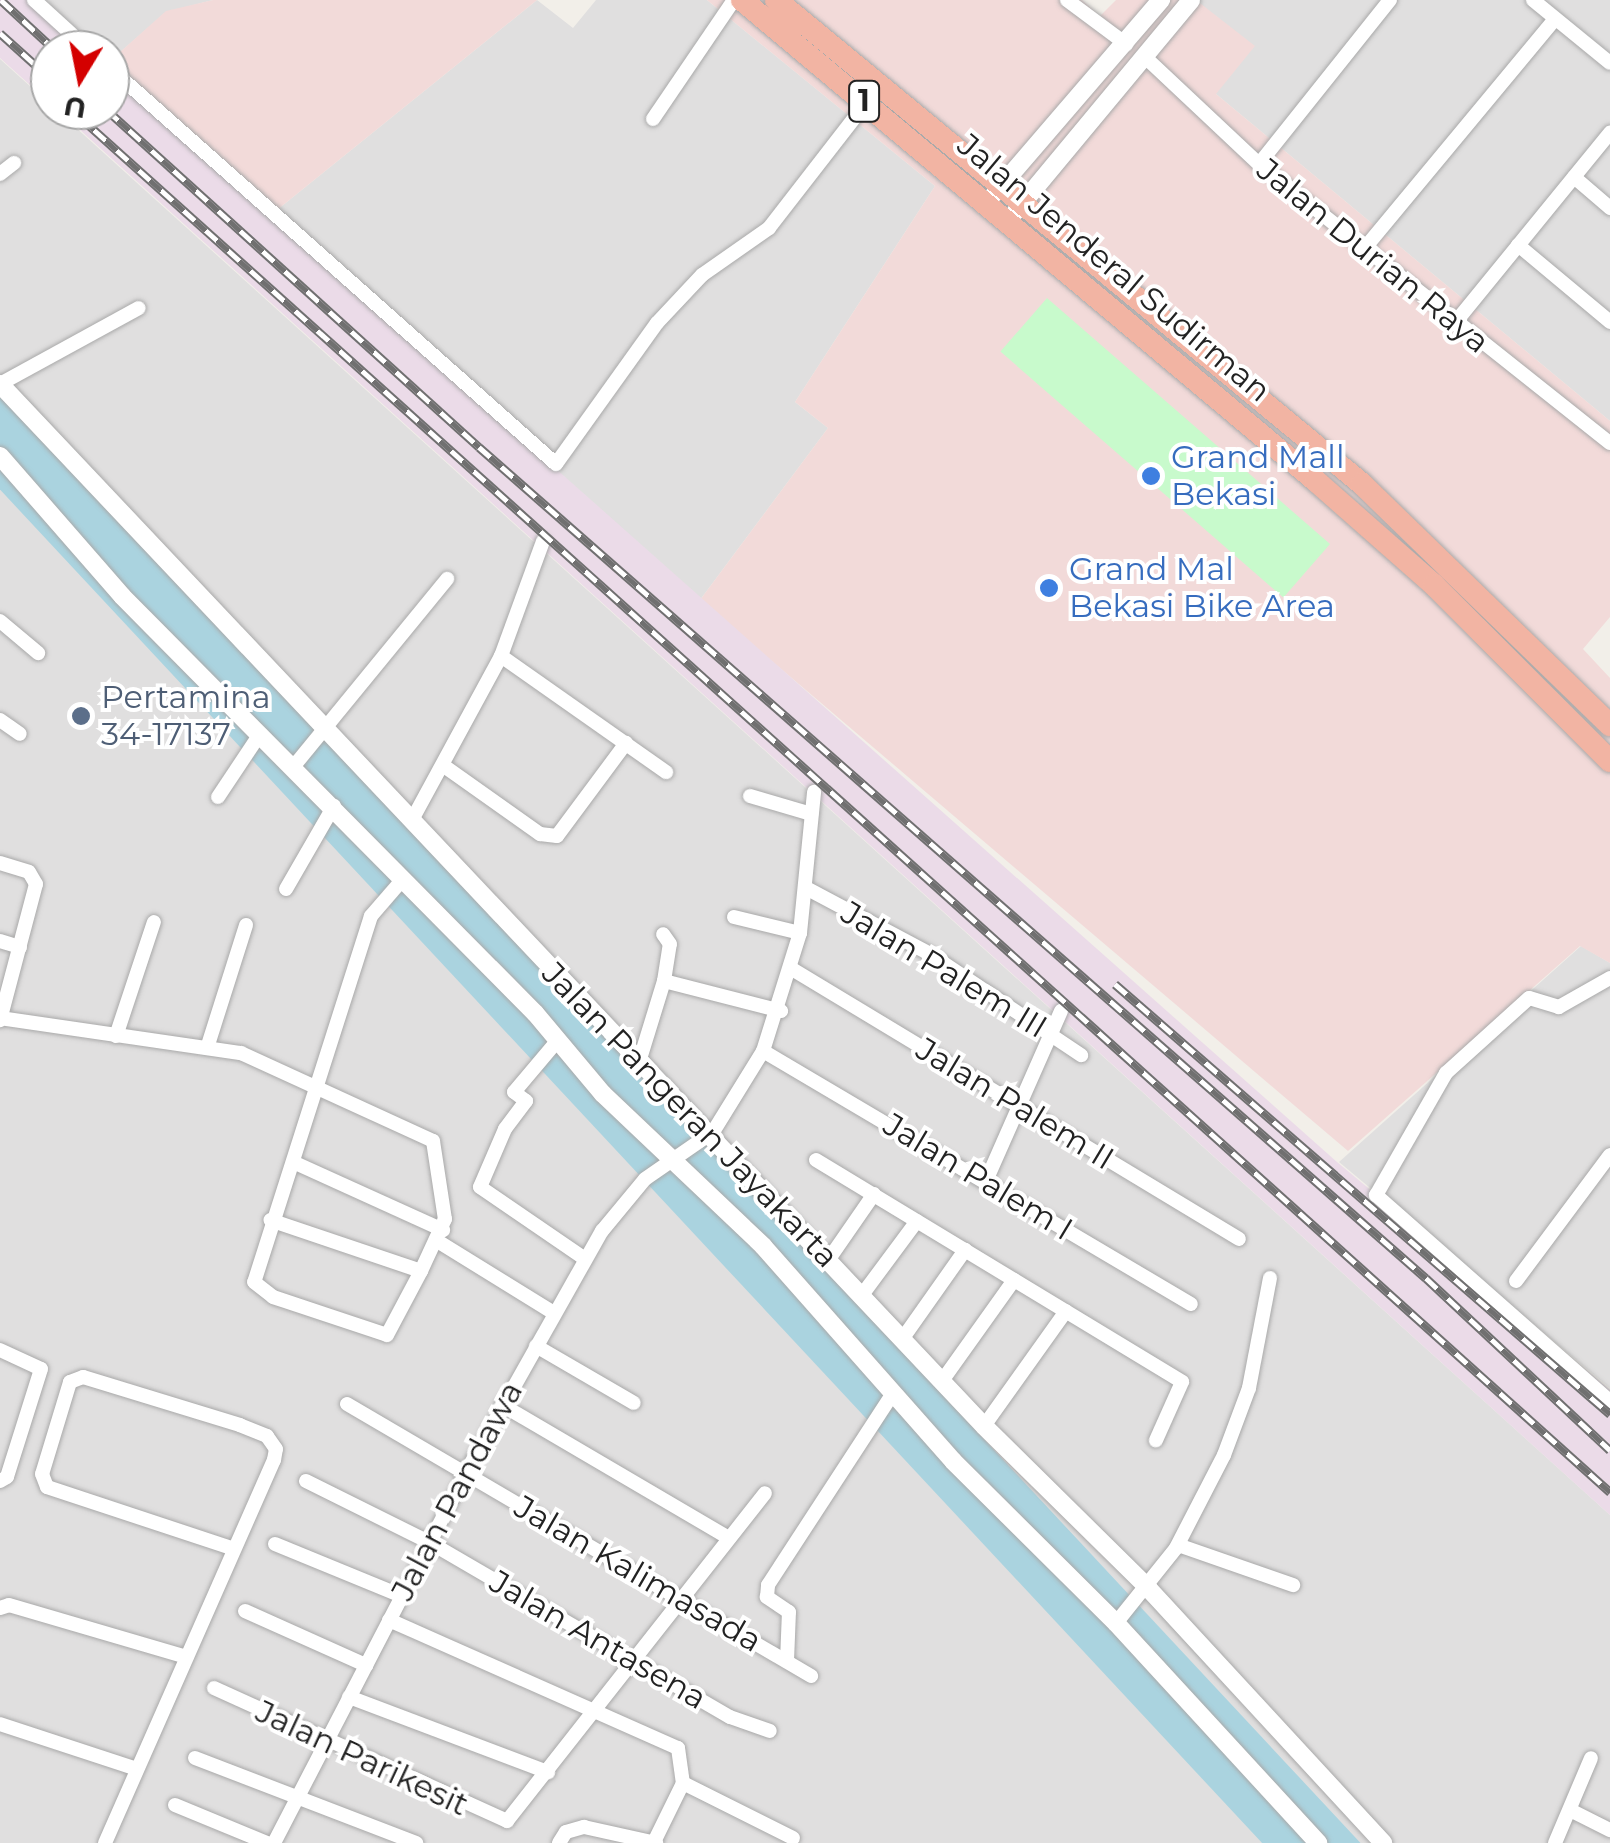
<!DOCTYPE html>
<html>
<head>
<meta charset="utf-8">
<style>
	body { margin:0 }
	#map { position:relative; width:1610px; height:1843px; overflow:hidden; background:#f2efe9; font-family:Montserrat,sans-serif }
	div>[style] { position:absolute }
	.residential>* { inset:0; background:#e0dfdf }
	.commercial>* { inset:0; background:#f2dad9 }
	.industrial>* { inset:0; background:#ebdbe8 }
	.park>* { inset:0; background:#c8facc; transform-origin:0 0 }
	.water>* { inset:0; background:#aad3df; transform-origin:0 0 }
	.roads { filter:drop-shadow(0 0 2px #a9a9a9) drop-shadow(0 0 2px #a9a9a9) }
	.minor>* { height:14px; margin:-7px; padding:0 7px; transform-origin:7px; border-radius:7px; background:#fff }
	.tertiary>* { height:18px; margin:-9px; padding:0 9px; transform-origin:9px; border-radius:9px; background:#fff }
	.trunk>* { height:22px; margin:-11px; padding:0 11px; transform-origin:11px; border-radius:11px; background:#f2b4a3 }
	.rail>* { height:9px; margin-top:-4.5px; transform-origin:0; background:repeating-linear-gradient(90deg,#fff 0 15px,#707070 0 30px); box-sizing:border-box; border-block:2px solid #707070 }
	.dots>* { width:28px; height:28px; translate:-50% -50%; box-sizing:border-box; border:5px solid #fff; border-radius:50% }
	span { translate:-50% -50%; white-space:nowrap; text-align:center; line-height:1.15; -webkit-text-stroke:8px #fff; paint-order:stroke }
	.shield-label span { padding:2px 8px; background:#fff; border:2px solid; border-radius:8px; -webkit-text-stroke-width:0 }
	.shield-label { font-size:30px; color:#222; font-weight:700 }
	.street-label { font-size:32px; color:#222 }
	.shop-label { font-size:32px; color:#366cbe }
	.left { translate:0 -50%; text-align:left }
	.service-label { font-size:32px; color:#4e5e75 }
	.north { position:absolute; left:30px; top:30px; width:100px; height:100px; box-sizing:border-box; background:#fff; border:2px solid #a7a7a7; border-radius:50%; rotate:190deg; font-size:28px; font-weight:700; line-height:40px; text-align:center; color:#222 }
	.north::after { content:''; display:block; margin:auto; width:35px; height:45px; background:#d40000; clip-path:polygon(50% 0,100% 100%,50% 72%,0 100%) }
</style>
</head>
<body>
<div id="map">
	<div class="residential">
		<i style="clip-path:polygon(29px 0,213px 0,166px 12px,110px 61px,110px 50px,88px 50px)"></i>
		<i style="clip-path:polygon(537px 0,573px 28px,596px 0,707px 0,935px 186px,795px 402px,828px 428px,700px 600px,272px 214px)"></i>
		<i style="clip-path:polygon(1196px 0,1610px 0,1610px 421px,1216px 94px)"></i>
		<i style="clip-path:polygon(0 59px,1610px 1515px,1610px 1843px,0 1843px)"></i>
		<i style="clip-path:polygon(1581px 946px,1610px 963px,1610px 1388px,1339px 1162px)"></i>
	</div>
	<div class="commercial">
		<i style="clip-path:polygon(213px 0,537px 0,272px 214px,110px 73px,110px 61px,166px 11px)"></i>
		<i style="clip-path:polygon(707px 0,1082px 0,1100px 16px,1116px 0,1196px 0,1255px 46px,1216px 94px,1610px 421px,1610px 617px,1583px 649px,1610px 678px,1610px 963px,1580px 946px,1348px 1151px,700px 600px,828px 428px,795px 402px,935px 186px)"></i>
	</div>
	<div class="industrial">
		<i style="clip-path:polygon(0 0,29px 0,84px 50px,50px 50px,50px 103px,0 58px)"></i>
		<i style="clip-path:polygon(110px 73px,1337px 1162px,1610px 1390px,1610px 1515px,58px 110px,110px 110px)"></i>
	</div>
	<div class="park">
		<i style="left:1047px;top:298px;width:375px;height:71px;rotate:41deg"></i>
	</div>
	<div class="water">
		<i style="left:0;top:384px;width:2010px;height:72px;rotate:47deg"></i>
	</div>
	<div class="roads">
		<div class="minor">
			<i style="left:34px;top:0;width:74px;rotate:42.3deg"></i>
			<i style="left:1067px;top:0;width:74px;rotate:36.7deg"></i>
			<i style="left:1533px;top:0;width:99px;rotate:39.3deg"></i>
			<i style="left:1145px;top:57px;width:156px;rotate:43.2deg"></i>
			<i style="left:1259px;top:164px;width:448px;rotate:38.5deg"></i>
			<i style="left:110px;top:68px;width:596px;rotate:41.6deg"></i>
			<i style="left:556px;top:464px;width:173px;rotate:-54.4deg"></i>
			<i style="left:657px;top:323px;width:66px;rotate:-46.8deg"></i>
			<i style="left:702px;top:275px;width:82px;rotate:-35deg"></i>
			<i style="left:769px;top:228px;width:158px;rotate:-52.2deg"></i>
			<i style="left:653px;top:119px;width:144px;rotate:-55.8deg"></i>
			<i style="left:1259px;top:164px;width:210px;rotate:-51.4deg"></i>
			<i style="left:0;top:174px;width:18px;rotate:-38deg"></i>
			<i style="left:1574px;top:177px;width:48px;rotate:40.7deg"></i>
			<i style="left:1518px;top:245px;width:120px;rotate:39.9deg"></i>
			<i style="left:1364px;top:249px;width:299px;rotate:-50.3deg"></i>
			<i style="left:1454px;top:324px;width:247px;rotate:-50.8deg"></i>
			<i style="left:0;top:384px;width:158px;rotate:-28.7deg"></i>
			<i style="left:0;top:621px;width:50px;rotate:40.1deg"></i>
			<i style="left:501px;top:656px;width:202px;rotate:35.1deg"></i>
			<i style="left:0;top:720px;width:24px;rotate:35deg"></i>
			<i style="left:294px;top:766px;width:242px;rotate:-50.7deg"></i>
			<i style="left:444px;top:766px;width:118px;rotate:35.3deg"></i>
			<i style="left:540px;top:834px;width:17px;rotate:7deg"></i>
			<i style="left:557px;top:836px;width:116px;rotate:-53.4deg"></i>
			<i style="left:750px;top:796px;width:64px;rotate:16.4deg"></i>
			<i style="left:218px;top:797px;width:76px;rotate:-56.3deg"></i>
			<i style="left:412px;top:820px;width:187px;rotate:-61.5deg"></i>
			<i style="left:501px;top:656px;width:122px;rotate:-69.9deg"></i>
			<i style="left:0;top:863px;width:30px;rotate:17deg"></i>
			<i style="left:29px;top:872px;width:14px;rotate:60deg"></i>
			<i style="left:36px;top:884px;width:141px;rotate:104.8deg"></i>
			<i style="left:403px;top:879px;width:49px;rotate:130.9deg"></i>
			<i style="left:371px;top:916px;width:384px;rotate:107.7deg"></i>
			<i style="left:254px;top:1282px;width:24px;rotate:38deg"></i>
			<i style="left:273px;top:1297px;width:120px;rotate:18.4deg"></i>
			<i style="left:387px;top:1335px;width:72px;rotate:-62deg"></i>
			<i style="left:806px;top:888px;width:140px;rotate:28deg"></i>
			<i style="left:930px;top:954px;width:182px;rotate:33.8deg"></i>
			<i style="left:286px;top:889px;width:96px;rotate:-60deg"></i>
			<i style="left:734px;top:917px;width:68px;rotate:13.6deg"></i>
			<i style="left:0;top:941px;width:21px;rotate:17deg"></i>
			<i style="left:792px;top:969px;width:522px;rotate:31.13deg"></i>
			<i style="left:1610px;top:978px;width:59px;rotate:150.4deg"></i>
			<i style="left:1559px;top:1007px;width:31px;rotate:-163deg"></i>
			<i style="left:1529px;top:998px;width:112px;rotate:137.9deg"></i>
			<i style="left:1446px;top:1073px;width:141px;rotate:119.8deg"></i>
			<i style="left:1376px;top:1195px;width:312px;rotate:41.4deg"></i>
			<i style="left:664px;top:981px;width:121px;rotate:14.4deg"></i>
			<i style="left:0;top:1018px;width:244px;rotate:8.3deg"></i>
			<i style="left:241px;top:1053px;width:211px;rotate:24.6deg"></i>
			<i style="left:433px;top:1141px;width:79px;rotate:81.3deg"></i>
			<i style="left:445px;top:1219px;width:57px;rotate:114.8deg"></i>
			<i style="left:421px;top:1271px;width:159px;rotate:-161.3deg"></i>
			<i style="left:116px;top:1036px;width:120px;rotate:-71.6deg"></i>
			<i style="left:558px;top:1040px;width:68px;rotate:130.2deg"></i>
			<i style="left:514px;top:1092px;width:15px;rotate:37deg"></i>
			<i style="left:526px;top:1101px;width:35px;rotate:127deg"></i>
			<i style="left:505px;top:1129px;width:63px;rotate:113.3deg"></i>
			<i style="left:480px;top:1187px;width:127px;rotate:34.4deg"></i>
			<i style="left:208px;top:1045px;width:126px;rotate:-72.4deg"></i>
			<i style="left:763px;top:1051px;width:497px;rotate:30.6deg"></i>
			<i style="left:640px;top:1059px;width:82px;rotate:-72.9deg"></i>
			<i style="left:664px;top:981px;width:37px;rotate:-81deg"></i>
			<i style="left:670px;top:944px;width:12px;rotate:-125deg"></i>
			<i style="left:816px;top:1160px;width:428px;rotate:31.2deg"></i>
			<i style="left:1182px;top:1382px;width:64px;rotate:114.1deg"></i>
			<i style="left:293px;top:1162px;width:165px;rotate:24.4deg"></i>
			<i style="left:986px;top:1181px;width:186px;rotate:-66.2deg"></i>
			<i style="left:439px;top:1242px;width:135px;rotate:31.7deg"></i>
			<i style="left:829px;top:1259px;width:79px;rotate:-55.3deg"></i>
			<i style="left:1516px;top:1281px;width:157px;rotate:-53.3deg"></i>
			<i style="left:862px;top:1295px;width:92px;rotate:-53.4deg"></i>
			<i style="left:903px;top:1338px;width:108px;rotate:-54.8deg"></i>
			<i style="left:536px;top:1346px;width:113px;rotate:30.2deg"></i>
			<i style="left:0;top:1350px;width:45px;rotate:24.9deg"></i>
			<i style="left:41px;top:1369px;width:113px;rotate:107.5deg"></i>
			<i style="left:7px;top:1477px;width:8px;rotate:150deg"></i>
			<i style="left:942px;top:1381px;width:124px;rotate:-54.5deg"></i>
			<i style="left:347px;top:1404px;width:538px;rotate:30.38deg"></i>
			<i style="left:502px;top:1405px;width:263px;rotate:30.4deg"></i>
			<i style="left:984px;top:1426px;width:141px;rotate:-54.5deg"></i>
			<i style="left:306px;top:1481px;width:137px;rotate:26.4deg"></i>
			<i style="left:429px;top:1542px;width:348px;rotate:30.2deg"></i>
			<i style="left:730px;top:1717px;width:42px;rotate:19.3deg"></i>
			<i style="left:275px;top:1544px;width:137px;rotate:22.3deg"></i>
			<i style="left:1178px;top:1545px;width:122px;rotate:19.2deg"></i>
			<i style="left:0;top:1608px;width:9px;rotate:-18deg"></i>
			<i style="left:9px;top:1605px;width:185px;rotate:16.3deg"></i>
			<i style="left:245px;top:1611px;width:133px;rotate:24.1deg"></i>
			<i style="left:389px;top:1620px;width:316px;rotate:23.9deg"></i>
			<i style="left:678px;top:1748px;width:35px;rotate:82deg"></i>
			<i style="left:683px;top:1783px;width:66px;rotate:116.2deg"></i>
			<i style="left:1116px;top:1623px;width:96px;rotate:-51.3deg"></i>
			<i style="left:1176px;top:1548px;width:105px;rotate:-62.7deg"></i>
			<i style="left:1224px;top:1455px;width:72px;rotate:-69.5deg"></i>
			<i style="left:1249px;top:1388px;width:112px;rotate:-79.2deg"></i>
			<i style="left:787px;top:1661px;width:49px;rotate:-87.7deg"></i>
			<i style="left:789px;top:1612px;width:27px;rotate:-146deg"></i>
			<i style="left:767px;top:1597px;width:12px;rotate:-85deg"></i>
			<i style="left:768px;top:1585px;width:229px;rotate:-56.9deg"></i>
			<i style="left:214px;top:1688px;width:322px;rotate:24.4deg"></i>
			<i style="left:507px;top:1821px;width:417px;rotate:-51.8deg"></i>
			<i style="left:349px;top:1697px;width:213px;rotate:20.7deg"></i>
			<i style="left:0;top:1724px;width:144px;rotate:18.2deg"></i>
			<i style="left:195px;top:1758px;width:237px;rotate:21deg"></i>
			<i style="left:683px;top:1783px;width:123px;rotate:26.6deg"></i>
			<i style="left:175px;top:1805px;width:100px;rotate:22.4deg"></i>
			<i style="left:1570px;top:1810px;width:45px;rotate:26.6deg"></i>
			<i style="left:105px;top:1843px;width:419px;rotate:-66.2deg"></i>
			<i style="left:274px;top:1460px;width:11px;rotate:-80deg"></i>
			<i style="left:276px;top:1449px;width:16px;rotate:-125deg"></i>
			<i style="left:267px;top:1436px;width:29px;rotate:-158deg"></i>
			<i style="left:240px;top:1425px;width:164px;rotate:-163deg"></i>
			<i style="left:83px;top:1377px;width:14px;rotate:159deg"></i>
			<i style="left:70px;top:1382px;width:96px;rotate:106.9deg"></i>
			<i style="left:42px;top:1474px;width:14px;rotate:69deg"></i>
			<i style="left:47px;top:1487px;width:197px;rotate:18.3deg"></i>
			<i style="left:274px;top:1843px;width:418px;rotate:-62.6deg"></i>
			<i style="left:466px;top:1472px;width:277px;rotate:-60.6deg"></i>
			<i style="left:602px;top:1231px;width:67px;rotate:-50.4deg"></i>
			<i style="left:645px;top:1179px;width:83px;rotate:-34.7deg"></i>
			<i style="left:713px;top:1132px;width:95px;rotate:-58.3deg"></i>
			<i style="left:763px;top:1051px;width:124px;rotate:-72.6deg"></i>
			<i style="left:800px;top:933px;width:142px;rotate:-84.3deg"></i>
			<i style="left:559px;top:1843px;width:13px;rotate:-58deg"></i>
			<i style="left:566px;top:1832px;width:19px;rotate:-16deg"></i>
			<i style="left:584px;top:1827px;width:74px;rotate:12.5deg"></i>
			<i style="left:1555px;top:1843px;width:92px;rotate:-67deg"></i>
		</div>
		<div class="tertiary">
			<i style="left:995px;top:193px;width:255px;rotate:-49.3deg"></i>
			<i style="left:1016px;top:211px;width:274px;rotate:-50.3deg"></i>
			<i style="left:0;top:384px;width:1433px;rotate:46.64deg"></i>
			<i style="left:984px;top:1426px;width:231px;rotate:44.6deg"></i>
			<i style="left:1148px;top:1588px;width:347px;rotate:47.3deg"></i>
			<i style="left:0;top:456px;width:186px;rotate:48.9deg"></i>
			<i style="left:122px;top:596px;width:587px;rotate:45.28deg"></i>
			<i style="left:535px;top:1013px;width:106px;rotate:50deg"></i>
			<i style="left:603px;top:1094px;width:221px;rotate:43.5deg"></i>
			<i style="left:763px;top:1246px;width:287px;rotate:48.5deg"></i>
			<i style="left:953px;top:1461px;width:230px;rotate:44.8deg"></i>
			<i style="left:1116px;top:1623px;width:299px;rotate:47.4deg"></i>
		</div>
		<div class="trunk">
			<i style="left:742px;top:0;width:749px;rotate:39.96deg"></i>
			<i style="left:1316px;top:481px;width:157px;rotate:41.4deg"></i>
			<i style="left:1434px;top:585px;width:249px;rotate:45deg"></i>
			<i style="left:776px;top:0;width:760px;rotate:39.55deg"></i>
			<i style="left:1362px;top:484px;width:346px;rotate:44.2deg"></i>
		</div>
	</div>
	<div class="rail">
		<i style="left:1px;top:0;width:74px;rotate:42.8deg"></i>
		<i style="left:0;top:33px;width:67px;rotate:42deg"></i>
		<i style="left:72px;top:110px;width:2068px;rotate:41.94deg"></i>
		<i style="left:107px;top:110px;width:502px;rotate:42.17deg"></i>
		<i style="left:479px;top:447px;width:1260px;rotate:41.27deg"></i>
		<i style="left:1426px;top:1278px;width:252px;rotate:43.1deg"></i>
		<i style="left:1115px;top:984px;width:656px;rotate:40.98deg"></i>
	</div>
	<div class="dots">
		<i style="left:1151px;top:476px;background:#3f7fe0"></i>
		<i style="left:1049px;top:588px;background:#3f7fe0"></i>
		<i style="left:81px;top:716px;background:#5c6f8a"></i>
	</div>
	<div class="shield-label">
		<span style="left:864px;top:101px">1</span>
	</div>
	<div class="street-label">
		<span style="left:1373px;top:256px;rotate:39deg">Jalan Durian Raya</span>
		<span style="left:1114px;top:268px;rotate:40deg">Jalan Jenderal Sudirman</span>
		<span style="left:944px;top:970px;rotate:31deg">Jalan Palem III</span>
		<span style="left:1015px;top:1104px;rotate:31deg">Jalan Palem II</span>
		<span style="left:690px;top:1115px;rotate:46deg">Jalan Pangeran Jayakarta</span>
		<span style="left:978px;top:1177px;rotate:31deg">Jalan Palem I</span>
		<span style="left:457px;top:1491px;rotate:-62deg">Jalan Pandawa</span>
		<span style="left:638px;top:1574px;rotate:30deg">Jalan Kalimasada</span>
		<span style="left:598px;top:1640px;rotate:30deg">Jalan Antasena</span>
		<span style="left:362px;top:1758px;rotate:25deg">Jalan Parikesit</span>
	</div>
	<div class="shop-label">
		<span class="left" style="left:1171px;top:476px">Grand Mall<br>Bekasi</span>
		<span class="left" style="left:1069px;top:588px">Grand Mal<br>Bekasi Bike Area</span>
	</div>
	<div class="service-label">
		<span class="left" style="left:101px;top:716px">Pertamina<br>34-17137</span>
	</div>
	<div class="north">U</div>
</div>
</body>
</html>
